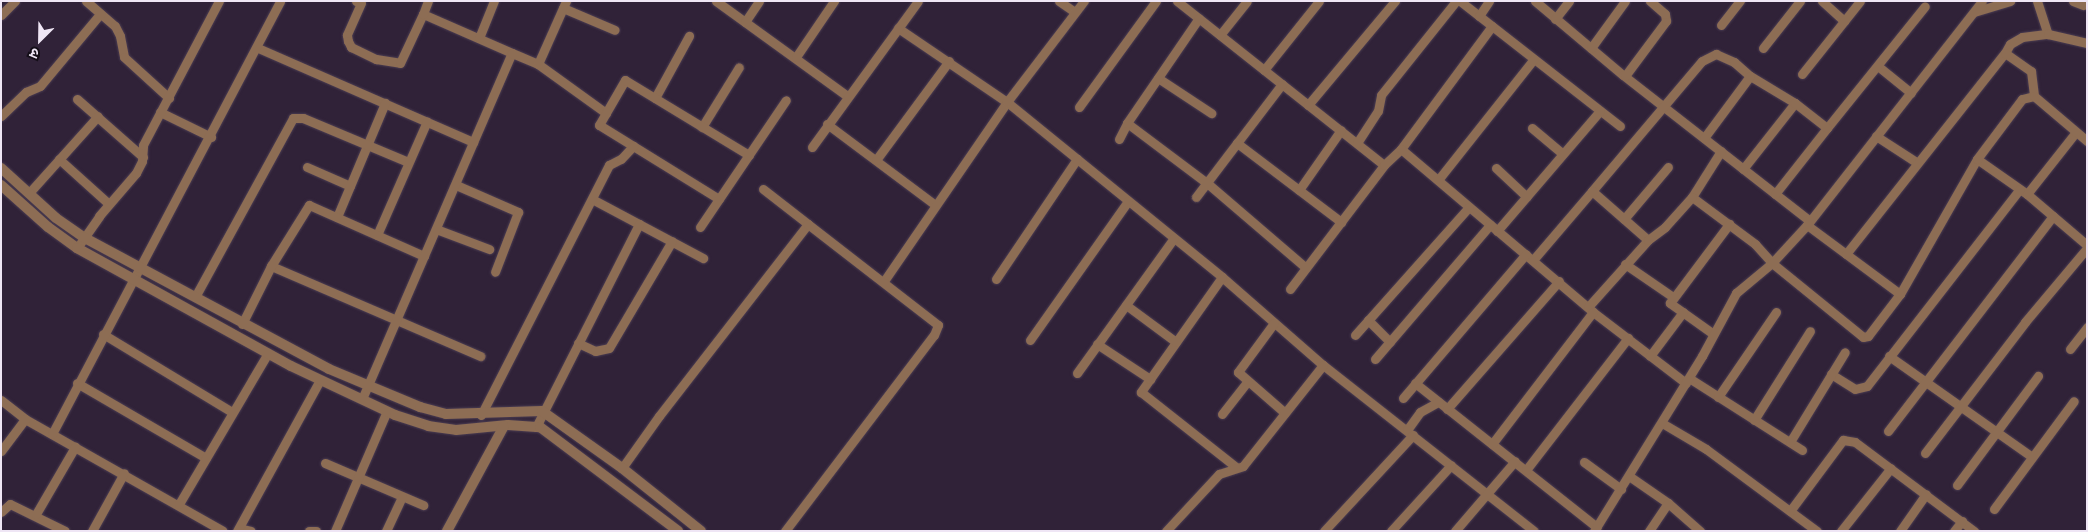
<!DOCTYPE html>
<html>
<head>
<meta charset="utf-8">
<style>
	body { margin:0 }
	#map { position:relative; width:2088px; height:532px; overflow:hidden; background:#302238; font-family:"Crimson Pro","Noto Sans Devanagari",serif }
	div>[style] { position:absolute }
	.roads { filter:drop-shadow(0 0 1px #4b3d52) drop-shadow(0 0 1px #4b3d52) }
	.minor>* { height:9px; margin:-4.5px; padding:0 4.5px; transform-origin:4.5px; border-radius:4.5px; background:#8d6d54 }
	.tertiary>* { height:10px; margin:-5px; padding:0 5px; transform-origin:5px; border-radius:5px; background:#8d6d54 }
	span { translate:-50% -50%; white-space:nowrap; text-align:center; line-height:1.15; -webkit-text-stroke:5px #140e18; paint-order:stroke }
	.frame { position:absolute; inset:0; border:2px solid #efe6f5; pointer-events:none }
	.north { position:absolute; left:15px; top:15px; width:50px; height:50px; -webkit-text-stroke:4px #140e18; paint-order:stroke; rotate:203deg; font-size:14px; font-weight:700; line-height:20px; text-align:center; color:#efe6f5 }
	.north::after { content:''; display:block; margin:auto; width:18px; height:22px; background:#efe6f5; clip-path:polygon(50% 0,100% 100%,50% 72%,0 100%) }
</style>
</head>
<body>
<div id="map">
	<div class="roads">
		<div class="minor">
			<i style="left:86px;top:1px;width:38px;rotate:41deg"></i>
			<i style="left:115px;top:26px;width:11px;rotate:63deg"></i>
			<i style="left:120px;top:36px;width:21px;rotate:79deg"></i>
			<i style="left:124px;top:57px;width:61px;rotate:42.3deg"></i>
			<i style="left:356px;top:1px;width:5px;rotate:22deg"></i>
			<i style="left:361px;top:3px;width:35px;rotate:114deg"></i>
			<i style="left:347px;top:35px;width:6px;rotate:81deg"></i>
			<i style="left:348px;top:41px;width:7px;rotate:63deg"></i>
			<i style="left:351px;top:47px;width:28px;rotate:26deg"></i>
			<i style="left:376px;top:59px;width:24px;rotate:9deg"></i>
			<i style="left:400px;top:63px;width:54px;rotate:-64.9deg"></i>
			<i style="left:423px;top:14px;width:97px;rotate:23.7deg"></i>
			<i style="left:716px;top:1px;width:162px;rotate:35.9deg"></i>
			<i style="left:1059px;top:1px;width:19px;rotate:35deg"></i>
			<i style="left:1177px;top:1px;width:264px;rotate:38.4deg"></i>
			<i style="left:1460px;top:1px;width:203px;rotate:38deg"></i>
			<i style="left:1535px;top:1px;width:115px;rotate:40.1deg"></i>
			<i style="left:1623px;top:75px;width:237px;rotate:38deg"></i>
			<i style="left:1822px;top:1px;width:30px;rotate:42deg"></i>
			<i style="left:2037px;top:1px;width:35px;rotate:72deg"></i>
			<i style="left:2073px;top:1px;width:11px;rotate:22deg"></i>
			<i style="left:563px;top:8px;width:56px;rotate:22.9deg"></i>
			<i style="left:1974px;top:12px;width:38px;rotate:-17deg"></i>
			<i style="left:423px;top:14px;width:14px;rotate:-69deg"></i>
			<i style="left:1px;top:15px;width:20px;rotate:-45deg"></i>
			<i style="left:1479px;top:16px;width:18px;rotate:-56deg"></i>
			<i style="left:1555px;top:19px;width:23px;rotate:-52deg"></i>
			<i style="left:745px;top:22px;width:25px;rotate:-56deg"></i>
			<i style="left:1721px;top:25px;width:31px;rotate:-52deg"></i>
			<i style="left:898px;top:28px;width:132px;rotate:34.2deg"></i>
			<i style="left:1007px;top:102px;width:277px;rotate:39.1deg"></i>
			<i style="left:1222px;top:277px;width:134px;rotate:41.1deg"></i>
			<i style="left:1323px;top:365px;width:268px;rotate:38.2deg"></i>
			<i style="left:1220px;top:35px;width:43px;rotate:-51.5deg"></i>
			<i style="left:479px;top:38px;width:40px;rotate:-68deg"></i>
			<i style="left:258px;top:48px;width:235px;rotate:23.6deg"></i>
			<i style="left:1591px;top:48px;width:58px;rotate:-54.1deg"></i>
			<i style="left:1763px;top:48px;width:60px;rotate:-51.8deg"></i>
			<i style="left:2005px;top:53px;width:10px;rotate:-61deg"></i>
			<i style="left:2010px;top:44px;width:14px;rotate:-30deg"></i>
			<i style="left:2022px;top:37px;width:26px;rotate:-7deg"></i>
			<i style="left:2048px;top:34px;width:40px;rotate:13deg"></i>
			<i style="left:796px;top:57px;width:68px;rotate:-55.8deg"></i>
			<i style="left:538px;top:64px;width:84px;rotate:35.8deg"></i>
			<i style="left:1879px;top:67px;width:41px;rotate:39.1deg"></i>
			<i style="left:1264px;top:70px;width:88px;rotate:-51.4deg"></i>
			<i style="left:1802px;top:74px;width:93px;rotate:-51.5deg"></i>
			<i style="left:1625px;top:76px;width:69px;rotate:-53.3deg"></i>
			<i style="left:1666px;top:21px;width:7px;rotate:-98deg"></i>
			<i style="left:1665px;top:14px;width:20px;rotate:-139deg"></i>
			<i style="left:1158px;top:78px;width:64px;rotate:33.4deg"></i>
			<i style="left:1282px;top:84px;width:74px;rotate:127.3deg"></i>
			<i style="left:1237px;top:143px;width:131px;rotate:37.2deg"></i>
			<i style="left:655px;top:98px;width:71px;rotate:-61.3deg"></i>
			<i style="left:77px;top:99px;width:88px;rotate:41.3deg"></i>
			<i style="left:1308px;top:105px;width:136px;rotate:-50.1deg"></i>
			<i style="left:1079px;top:107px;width:131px;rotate:-54deg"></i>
			<i style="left:160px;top:112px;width:57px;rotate:26.1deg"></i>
			<i style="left:1px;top:116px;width:35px;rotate:-44deg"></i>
			<i style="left:26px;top:92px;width:15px;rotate:-23deg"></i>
			<i style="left:40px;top:86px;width:94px;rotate:-50.2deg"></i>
			<i style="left:1127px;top:123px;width:100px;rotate:36.9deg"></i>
			<i style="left:1207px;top:183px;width:130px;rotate:40.6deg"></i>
			<i style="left:827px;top:124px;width:134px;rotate:36.8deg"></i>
			<i style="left:702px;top:127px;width:70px;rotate:-58.3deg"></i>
			<i style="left:1532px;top:128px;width:40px;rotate:40deg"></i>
			<i style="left:1827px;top:128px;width:156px;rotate:-51.2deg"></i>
			<i style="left:1876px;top:136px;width:48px;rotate:33deg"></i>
			<i style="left:1119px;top:139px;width:18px;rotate:-63deg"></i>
			<i style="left:1127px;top:123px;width:127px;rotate:-55.6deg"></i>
			<i style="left:1357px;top:143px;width:38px;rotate:-57deg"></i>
			<i style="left:1378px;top:111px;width:16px;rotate:-79deg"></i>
			<i style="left:1381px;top:95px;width:120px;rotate:-51.4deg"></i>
			<i style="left:812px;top:147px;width:180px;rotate:-54deg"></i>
			<i style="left:1401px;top:149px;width:153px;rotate:-53.5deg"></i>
			<i style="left:1721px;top:151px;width:54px;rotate:122.2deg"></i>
			<i style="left:1692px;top:197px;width:79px;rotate:36.7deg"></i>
			<i style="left:1755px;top:244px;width:25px;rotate:48deg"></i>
			<i style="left:1772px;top:263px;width:117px;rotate:39.1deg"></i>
			<i style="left:1863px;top:337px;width:5px;rotate:-11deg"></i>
			<i style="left:1868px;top:336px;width:53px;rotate:-52.7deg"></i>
			<i style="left:1900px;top:294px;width:155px;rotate:-60.3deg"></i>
			<i style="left:1977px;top:159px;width:61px;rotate:35deg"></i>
			<i style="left:2027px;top:194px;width:79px;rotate:40.4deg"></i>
			<i style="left:59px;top:159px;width:67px;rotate:42deg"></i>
			<i style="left:1977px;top:159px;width:75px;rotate:-53.1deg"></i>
			<i style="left:2022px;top:99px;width:12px;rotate:-14deg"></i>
			<i style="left:876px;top:160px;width:123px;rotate:-53.6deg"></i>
			<i style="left:307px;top:167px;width:47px;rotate:23.8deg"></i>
			<i style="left:1496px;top:168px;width:42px;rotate:43.1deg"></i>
			<i style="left:1743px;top:169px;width:84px;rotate:-51.8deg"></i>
			<i style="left:1795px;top:103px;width:52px;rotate:-149deg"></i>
			<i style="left:1438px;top:180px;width:154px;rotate:-51.6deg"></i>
			<i style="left:456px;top:185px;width:68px;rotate:23.5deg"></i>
			<i style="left:518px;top:212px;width:64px;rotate:111deg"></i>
			<i style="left:1299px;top:190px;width:73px;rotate:-55deg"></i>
			<i style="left:1592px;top:191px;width:170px;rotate:-49.8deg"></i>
			<i style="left:1702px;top:61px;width:16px;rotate:-27deg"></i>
			<i style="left:1716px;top:54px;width:20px;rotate:24deg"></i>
			<i style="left:1734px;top:62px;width:21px;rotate:41deg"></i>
			<i style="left:1750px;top:76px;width:77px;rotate:126.6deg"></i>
			<i style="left:29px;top:193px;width:103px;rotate:-48.1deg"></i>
			<i style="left:1775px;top:194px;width:84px;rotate:-51.8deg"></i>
			<i style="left:1827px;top:128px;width:41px;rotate:-142deg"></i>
			<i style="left:2027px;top:194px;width:79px;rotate:-51.7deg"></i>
			<i style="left:1196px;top:197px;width:68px;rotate:-52.8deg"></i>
			<i style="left:592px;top:199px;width:126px;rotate:28deg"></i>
			<i style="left:719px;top:199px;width:141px;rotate:-148.3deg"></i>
			<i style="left:599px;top:125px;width:52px;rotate:-60deg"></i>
			<i style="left:625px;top:80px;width:145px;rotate:31.2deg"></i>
			<i style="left:337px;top:217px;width:124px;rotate:-67.2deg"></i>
			<i style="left:1624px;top:219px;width:68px;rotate:-49.8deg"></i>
			<i style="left:1807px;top:225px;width:116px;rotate:36.6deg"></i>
			<i style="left:700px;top:227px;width:153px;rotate:-55.9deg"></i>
			<i style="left:436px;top:229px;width:57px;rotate:20.7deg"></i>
			<i style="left:1497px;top:231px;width:158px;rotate:-49.4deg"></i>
			<i style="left:377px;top:235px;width:124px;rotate:-66.3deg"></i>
			<i style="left:77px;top:248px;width:39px;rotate:-55deg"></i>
			<i style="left:99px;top:216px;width:57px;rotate:-49.3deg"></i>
			<i style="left:136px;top:173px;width:13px;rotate:-63deg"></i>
			<i style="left:142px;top:161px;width:16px;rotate:-86deg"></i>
			<i style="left:143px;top:145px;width:163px;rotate:-62.2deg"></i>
			<i style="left:1846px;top:254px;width:256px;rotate:-51.7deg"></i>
			<i style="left:2005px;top:53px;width:32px;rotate:35deg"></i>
			<i style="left:2031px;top:71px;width:25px;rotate:83deg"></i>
			<i style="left:2034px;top:96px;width:70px;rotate:40.3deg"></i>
			<i style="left:1533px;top:260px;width:91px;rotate:-49.5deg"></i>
			<i style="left:1592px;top:191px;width:74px;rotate:41.2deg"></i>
			<i style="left:1625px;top:264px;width:58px;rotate:34.5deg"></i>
			<i style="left:271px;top:266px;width:228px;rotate:23.3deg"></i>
			<i style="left:1222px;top:277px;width:141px;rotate:125.2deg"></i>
			<i style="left:1141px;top:392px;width:121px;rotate:38.3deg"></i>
			<i style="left:996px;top:279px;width:145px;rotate:-56deg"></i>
			<i style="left:884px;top:281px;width:217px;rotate:-55.5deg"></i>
			<i style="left:1007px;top:102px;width:127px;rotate:-52.7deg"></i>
			<i style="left:1290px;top:289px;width:156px;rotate:-52.8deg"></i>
			<i style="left:1384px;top:165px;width:23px;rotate:-43deg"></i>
			<i style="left:1401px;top:149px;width:252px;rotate:40.3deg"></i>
			<i style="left:1593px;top:312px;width:117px;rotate:37.4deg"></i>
			<i style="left:195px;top:297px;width:204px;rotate:-61.3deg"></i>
			<i style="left:293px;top:118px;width:10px"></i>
			<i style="left:303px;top:118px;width:114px;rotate:22.7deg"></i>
			<i style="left:1126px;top:305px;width:62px;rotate:36.5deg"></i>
			<i style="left:1588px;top:307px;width:90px;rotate:-48.2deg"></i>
			<i style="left:1648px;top:240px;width:21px;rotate:-37deg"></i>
			<i style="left:1665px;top:227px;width:40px;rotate:-48deg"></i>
			<i style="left:1368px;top:320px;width:31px;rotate:45deg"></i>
			<i style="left:1274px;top:323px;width:61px;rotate:126.3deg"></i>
			<i style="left:1238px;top:372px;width:62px;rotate:41.1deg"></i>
			<i style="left:242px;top:324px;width:65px;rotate:-63.4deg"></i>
			<i style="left:271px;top:266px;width:72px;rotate:-58.1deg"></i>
			<i style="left:309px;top:205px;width:126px;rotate:23.9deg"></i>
			<i style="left:1712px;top:333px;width:52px;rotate:-144.5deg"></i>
			<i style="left:1670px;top:303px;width:99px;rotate:-53.2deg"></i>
			<i style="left:103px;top:334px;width:151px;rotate:31.2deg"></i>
			<i style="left:1355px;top:335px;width:171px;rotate:-48.3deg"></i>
			<i style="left:1030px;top:340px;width:170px;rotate:-54.8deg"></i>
			<i style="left:578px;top:343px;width:19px;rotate:25deg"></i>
			<i style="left:595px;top:351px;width:14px;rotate:-12deg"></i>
			<i style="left:609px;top:348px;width:124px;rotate:-59.5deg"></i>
			<i style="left:1097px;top:344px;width:64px;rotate:33.4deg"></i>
			<i style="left:2070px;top:349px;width:28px;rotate:-52deg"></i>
			<i style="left:1650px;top:356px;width:55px;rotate:-53.1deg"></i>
			<i style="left:1889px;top:356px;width:175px;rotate:35.2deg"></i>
			<i style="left:1375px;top:359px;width:177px;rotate:-49.4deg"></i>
			<i style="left:1077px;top:373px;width:166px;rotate:-54.3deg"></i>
			<i style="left:1831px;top:374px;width:28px;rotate:32deg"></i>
			<i style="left:1855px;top:389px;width:12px;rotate:-14deg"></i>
			<i style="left:1867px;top:386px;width:249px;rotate:-52.2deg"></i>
			<i style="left:1689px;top:378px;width:134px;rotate:32.5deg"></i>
			<i style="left:77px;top:383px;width:149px;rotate:30.2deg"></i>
			<i style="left:1415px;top:383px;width:232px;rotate:38.4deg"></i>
			<i style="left:1718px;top:397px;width:103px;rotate:-55.7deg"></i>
			<i style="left:1403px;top:398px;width:189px;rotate:-49.5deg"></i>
			<i style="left:362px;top:399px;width:377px;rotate:-66.6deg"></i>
			<i style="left:512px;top:53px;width:28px;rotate:23deg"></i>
			<i style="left:538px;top:64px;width:69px;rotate:-66deg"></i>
			<i style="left:1px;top:400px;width:31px;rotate:38deg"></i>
			<i style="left:25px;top:419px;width:227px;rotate:29.5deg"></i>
			<i style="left:1447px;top:409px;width:170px;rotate:-48.8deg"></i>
			<i style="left:1222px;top:414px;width:41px;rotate:-52deg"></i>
			<i style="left:481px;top:415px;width:281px;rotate:-62.9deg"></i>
			<i style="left:609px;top:165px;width:13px;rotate:-27deg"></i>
			<i style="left:621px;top:159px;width:18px;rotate:-47deg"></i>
			<i style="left:1754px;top:420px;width:105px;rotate:-57.8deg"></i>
			<i style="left:1662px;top:423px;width:51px;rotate:30.6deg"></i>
			<i style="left:1706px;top:449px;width:138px;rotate:36.5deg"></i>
			<i style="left:536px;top:427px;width:228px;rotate:-63.1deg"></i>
			<i style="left:1407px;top:430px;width:22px;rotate:-54deg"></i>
			<i style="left:1420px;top:412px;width:21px;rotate:-29deg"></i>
			<i style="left:1888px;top:431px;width:271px;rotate:-52.5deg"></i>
			<i style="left:52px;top:434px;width:489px;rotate:-62.2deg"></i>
			<i style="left:1790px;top:442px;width:105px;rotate:-58.6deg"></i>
			<i style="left:1492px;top:444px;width:166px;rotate:-52.6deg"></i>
			<i style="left:1px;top:451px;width:40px;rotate:-53deg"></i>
			<i style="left:1925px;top:453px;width:165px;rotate:-52.6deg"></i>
			<i style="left:2025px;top:322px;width:97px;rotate:-50deg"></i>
			<i style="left:1584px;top:462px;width:46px;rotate:36.1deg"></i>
			<i style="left:325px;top:463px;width:107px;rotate:23.2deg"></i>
			<i style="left:622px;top:468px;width:64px;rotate:-54.6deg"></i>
			<i style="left:659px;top:416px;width:243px;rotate:-52.2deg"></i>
			<i style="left:808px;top:224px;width:57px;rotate:-142.1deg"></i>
			<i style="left:1526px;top:470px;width:167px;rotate:-52.3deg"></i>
			<i style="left:1629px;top:476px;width:47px;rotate:34.7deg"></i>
			<i style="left:1668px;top:503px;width:43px;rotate:41.2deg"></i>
			<i style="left:1957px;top:485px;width:136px;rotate:-53.4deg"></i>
			<i style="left:179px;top:504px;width:175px;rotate:-59.5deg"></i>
			<i style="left:1994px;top:509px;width:134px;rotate:-53.5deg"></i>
			<i style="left:1790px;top:511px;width:89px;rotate:-53.3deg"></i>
			<i style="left:1843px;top:440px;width:12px;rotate:9deg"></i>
			<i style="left:1855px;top:442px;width:149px;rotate:36.8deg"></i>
			<i style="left:1px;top:512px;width:12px;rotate:-42deg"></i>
			<i style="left:10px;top:504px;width:61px;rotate:26.1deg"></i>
			<i style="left:36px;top:514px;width:78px;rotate:-59.8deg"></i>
			<i style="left:239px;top:528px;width:12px;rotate:14deg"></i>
			<i style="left:92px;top:531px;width:66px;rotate:-61.1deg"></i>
			<i style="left:237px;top:531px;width:172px;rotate:-61.2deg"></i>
			<i style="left:309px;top:531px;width:7px"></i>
			<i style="left:335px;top:531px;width:131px;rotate:-66.6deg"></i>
			<i style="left:386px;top:531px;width:38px;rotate:-65deg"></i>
			<i style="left:785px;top:531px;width:246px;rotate:-52.8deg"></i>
			<i style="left:934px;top:335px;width:11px;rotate:-68deg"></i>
			<i style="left:938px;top:325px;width:165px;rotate:-142.2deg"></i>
			<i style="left:1166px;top:531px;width:78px;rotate:-47.1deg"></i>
			<i style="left:1219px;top:474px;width:25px;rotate:-18deg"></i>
			<i style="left:1243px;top:466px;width:129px;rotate:-51.6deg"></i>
			<i style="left:1324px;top:531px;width:131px;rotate:-47.2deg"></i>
			<i style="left:1391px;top:531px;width:89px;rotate:-47.7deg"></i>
			<i style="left:1455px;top:531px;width:92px;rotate:-49.4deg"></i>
			<i style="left:1594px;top:531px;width:206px;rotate:-58.3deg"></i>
			<i style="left:1702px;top:356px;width:72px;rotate:-61.6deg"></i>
			<i style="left:1736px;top:293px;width:47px;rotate:-39.8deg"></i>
			<i style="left:1772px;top:263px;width:52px;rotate:-47.4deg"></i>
			<i style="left:1807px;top:225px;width:284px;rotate:-52deg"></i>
			<i style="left:1649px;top:531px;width:34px;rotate:-56deg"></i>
			<i style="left:1841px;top:531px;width:80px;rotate:-51.6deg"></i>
			<i style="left:1900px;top:531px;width:45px;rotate:-54.9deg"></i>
			<i style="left:1954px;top:531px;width:13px;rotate:-51deg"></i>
		</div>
		<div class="tertiary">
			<i style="left:1px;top:168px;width:74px;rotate:42.3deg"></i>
			<i style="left:56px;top:218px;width:33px;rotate:35deg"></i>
			<i style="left:83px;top:237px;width:279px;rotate:28.2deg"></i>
			<i style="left:329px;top:369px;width:99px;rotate:22.7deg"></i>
			<i style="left:420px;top:407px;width:27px;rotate:15deg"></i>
			<i style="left:446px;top:414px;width:96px;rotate:-1.8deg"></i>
			<i style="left:542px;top:411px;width:98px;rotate:35.5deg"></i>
			<i style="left:622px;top:468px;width:101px;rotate:38.6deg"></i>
			<i style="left:1px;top:185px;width:63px;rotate:41.8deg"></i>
			<i style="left:48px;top:227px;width:36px;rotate:36deg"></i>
			<i style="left:77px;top:248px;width:244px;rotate:28.9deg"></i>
			<i style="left:291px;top:366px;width:115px;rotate:25.2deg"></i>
			<i style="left:395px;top:415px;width:35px;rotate:18deg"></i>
			<i style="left:428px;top:426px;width:28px;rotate:8deg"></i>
			<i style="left:456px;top:430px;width:52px;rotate:-5.5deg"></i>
			<i style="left:508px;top:425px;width:32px;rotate:4deg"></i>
			<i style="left:540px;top:427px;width:173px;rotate:37deg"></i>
			<i style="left:447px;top:531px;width:119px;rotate:-61.5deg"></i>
		</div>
	</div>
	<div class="frame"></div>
	<div class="north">उ</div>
</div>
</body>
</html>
